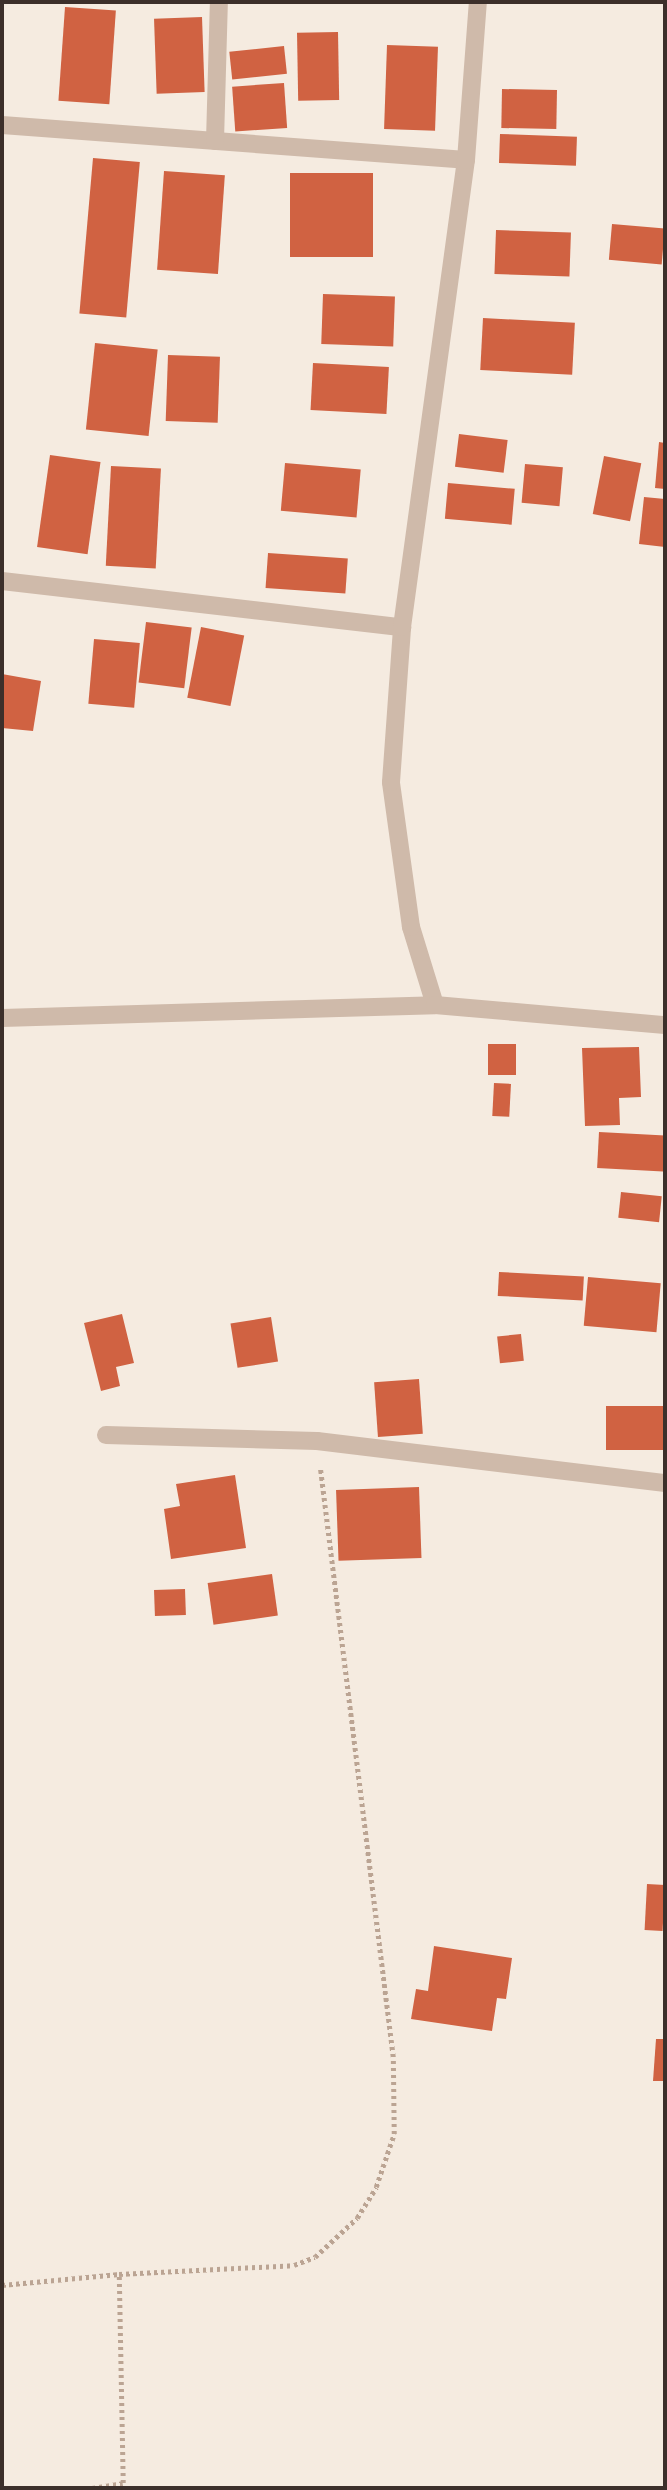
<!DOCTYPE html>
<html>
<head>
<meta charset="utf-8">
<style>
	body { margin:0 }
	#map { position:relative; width:667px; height:2490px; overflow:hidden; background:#f5ebe0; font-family:Signika,sans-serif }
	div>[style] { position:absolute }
	.building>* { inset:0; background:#d06242; transform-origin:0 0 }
	.path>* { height:4.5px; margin-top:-2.25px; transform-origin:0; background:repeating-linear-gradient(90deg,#bba493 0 3.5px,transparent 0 7px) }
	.minor>* { height:18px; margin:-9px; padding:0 9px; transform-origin:9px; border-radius:9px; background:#cfbaaa }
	span { translate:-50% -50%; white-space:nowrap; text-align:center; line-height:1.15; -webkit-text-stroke:6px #fcf5ed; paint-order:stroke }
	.frame { position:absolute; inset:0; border:4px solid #3c2f2a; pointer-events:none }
</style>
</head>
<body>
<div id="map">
	<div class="building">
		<i style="left:65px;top:7px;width:51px;height:94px;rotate:4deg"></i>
		<i style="left:202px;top:17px;width:75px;height:48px;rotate:88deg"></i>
		<i style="left:338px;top:32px;width:68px;height:41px;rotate:89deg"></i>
		<i style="left:387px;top:45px;width:51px;height:84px;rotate:2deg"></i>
		<i style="left:284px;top:46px;width:28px;height:55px;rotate:84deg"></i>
		<i style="left:284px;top:83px;width:45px;height:52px;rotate:86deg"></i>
		<i style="left:502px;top:89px;width:55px;height:39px;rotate:1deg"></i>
		<i style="left:500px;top:134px;width:77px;height:29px;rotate:2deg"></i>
		<i style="left:93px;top:158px;width:47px;height:156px;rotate:5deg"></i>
		<i style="left:164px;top:171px;width:61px;height:99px;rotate:4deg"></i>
		<i style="left:290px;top:173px;width:83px;height:84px"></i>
		<i style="left:612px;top:224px;width:53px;height:36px;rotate:5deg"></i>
		<i style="left:496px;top:230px;width:75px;height:44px;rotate:2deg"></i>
		<i style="left:323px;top:294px;width:72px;height:50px;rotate:2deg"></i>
		<i style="left:483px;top:318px;width:92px;height:52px;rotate:3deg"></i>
		<i style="left:95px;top:343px;width:63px;height:87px;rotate:6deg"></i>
		<i style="left:168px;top:355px;width:52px;height:66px;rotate:2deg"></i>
		<i style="left:313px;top:363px;width:76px;height:47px;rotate:3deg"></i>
		<i style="left:459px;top:434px;width:49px;height:33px;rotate:7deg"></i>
		<i style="clip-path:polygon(659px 442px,665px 443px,665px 489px,655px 488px)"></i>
		<i style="left:50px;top:455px;width:51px;height:93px;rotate:8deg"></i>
		<i style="left:604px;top:456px;width:38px;height:59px;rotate:11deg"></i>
		<i style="left:285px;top:463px;width:76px;height:48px;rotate:5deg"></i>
		<i style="left:525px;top:464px;width:38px;height:39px;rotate:5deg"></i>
		<i style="left:111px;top:466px;width:50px;height:100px;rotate:3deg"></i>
		<i style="left:448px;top:483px;width:67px;height:36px;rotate:5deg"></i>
		<i style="clip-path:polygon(644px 497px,665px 499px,665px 547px,639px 544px)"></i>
		<i style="left:268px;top:553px;width:80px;height:35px;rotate:4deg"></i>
		<i style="left:146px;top:622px;width:46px;height:61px;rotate:7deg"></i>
		<i style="left:201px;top:627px;width:44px;height:72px;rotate:11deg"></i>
		<i style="left:94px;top:639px;width:46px;height:65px;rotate:5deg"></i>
		<i style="clip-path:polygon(2px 674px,41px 681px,33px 731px,2px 728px)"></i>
		<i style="left:488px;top:1044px;width:28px;height:31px"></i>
		<i style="clip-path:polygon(639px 1047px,641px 1097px,619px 1098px,620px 1125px,585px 1126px,582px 1048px)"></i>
		<i style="left:494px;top:1083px;width:17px;height:33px;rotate:3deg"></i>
		<i style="left:599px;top:1132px;width:66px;height:36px;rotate:3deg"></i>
		<i style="left:621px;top:1192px;width:41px;height:26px;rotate:6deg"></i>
		<i style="left:499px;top:1272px;width:85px;height:24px;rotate:3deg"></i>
		<i style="left:588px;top:1277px;width:73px;height:49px;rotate:5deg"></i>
		<i style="clip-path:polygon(122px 1314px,134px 1363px,116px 1367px,120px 1386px,101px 1391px,84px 1323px)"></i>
		<i style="left:271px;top:1317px;width:45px;height:41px;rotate:81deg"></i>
		<i style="left:521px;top:1334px;width:27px;height:24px;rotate:84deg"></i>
		<i style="left:419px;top:1379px;width:55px;height:45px;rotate:86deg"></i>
		<i style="left:665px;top:1406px;width:44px;height:59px;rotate:90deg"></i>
		<i style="clip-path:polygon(235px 1475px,246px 1548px,171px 1559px,164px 1509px,180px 1506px,176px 1484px)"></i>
		<i style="left:419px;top:1487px;width:71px;height:83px;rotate:88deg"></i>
		<i style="left:272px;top:1574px;width:42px;height:65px;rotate:82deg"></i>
		<i style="left:185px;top:1589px;width:26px;height:31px;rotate:88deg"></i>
		<i style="left:647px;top:1884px;width:18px;height:46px;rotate:3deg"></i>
		<i style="clip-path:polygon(434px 1946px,512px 1958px,506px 1999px,497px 1998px,492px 2031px,411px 2019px,416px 1989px,428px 1991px)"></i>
		<i style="clip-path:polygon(656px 2039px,665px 2039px,665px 2081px,653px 2081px)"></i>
	</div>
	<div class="path">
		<i style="left:2px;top:2285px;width:118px;rotate:-5.4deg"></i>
		<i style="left:92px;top:2488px;width:31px;rotate:-9deg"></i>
		<i style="left:123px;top:2483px;width:209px;rotate:-91.1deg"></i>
		<i style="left:119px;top:2274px;width:175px;rotate:-2.9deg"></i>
		<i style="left:294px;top:2265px;width:22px;rotate:-21deg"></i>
		<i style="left:315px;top:2257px;width:57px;rotate:-42.9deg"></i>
		<i style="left:357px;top:2218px;width:36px;rotate:-58deg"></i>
		<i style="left:376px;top:2187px;width:56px;rotate:-71.2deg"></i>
		<i style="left:394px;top:2134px;width:77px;rotate:-90.7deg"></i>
		<i style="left:393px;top:2057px;width:594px;rotate:-97.05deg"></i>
	</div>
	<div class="minor">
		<i style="left:2px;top:125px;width:465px;rotate:4.3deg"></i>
		<i style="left:215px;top:141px;width:139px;rotate:-88.4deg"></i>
		<i style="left:2px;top:581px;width:403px;rotate:6.6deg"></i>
		<i style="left:435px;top:1005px;width:82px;rotate:-107.1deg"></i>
		<i style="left:411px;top:927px;width:146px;rotate:-97.9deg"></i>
		<i style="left:391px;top:782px;width:155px;rotate:-85.9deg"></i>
		<i style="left:402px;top:627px;width:471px;rotate:-82.2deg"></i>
		<i style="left:466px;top:160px;width:158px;rotate:-85.7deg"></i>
		<i style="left:2px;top:1018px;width:433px;rotate:-1.7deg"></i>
		<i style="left:435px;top:1005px;width:231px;rotate:5deg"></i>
		<i style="left:106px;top:1435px;width:211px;rotate:1.6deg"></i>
		<i style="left:317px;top:1441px;width:351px;rotate:6.9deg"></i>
	</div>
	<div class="frame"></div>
</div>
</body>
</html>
